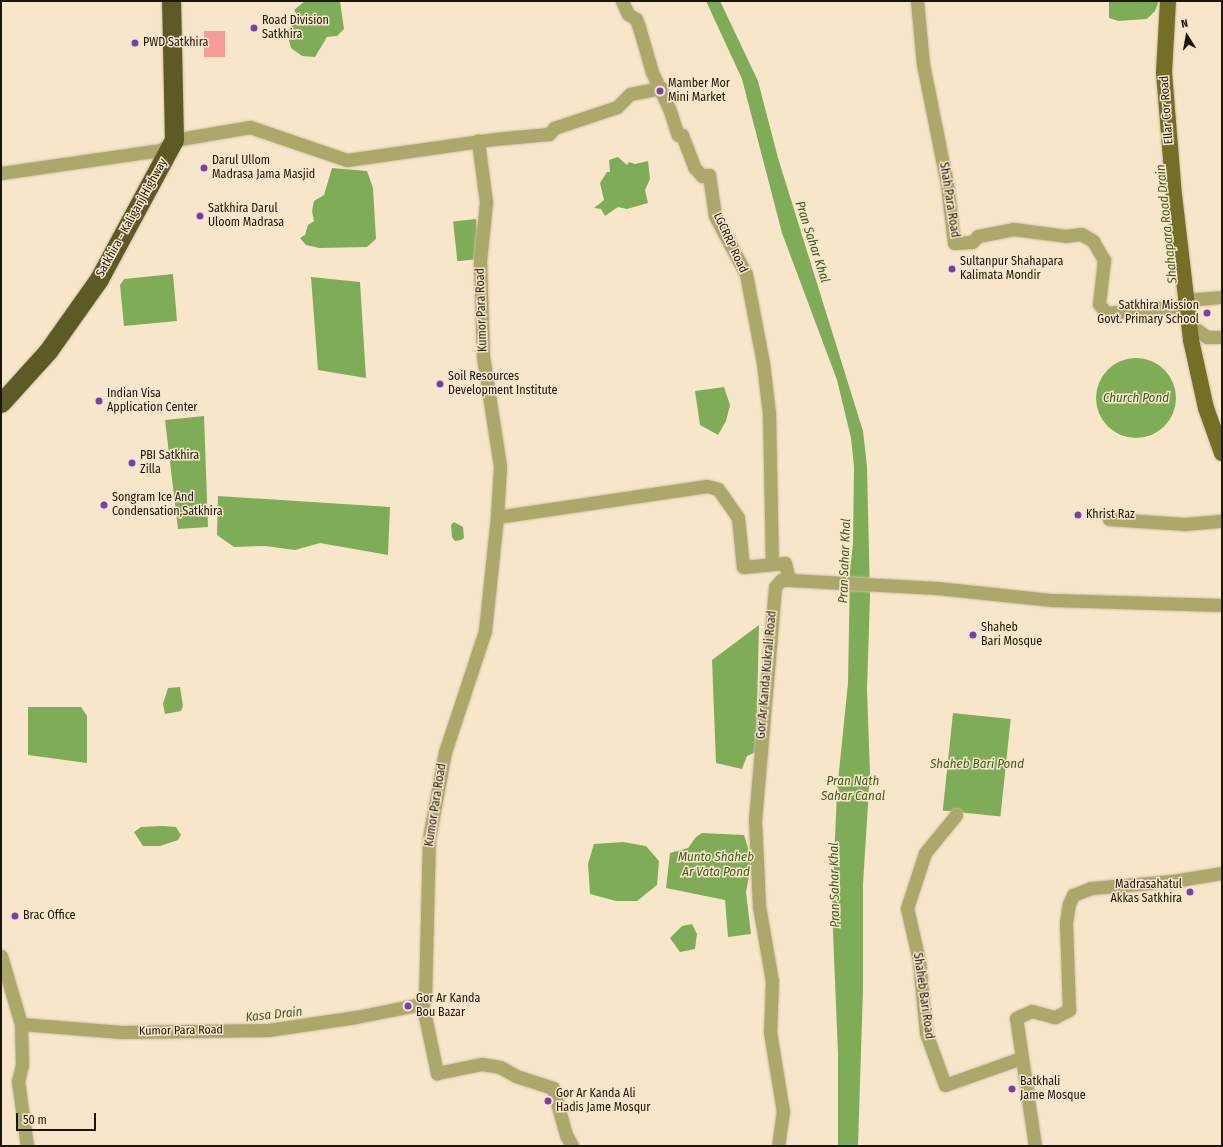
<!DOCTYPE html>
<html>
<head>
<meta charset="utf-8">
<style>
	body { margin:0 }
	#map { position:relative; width:1223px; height:1147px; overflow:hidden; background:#f8e6ca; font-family:"Fira Sans Condensed",sans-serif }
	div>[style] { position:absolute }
	.green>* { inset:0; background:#f59d96; transform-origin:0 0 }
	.water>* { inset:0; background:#7fad57; transform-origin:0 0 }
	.round { border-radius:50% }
	.roads { filter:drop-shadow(0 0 1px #d0c0a8) drop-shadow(0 0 1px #d0c0a8) }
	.minor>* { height:13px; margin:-6.5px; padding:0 6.5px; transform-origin:6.5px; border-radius:6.5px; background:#aca869 }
	.major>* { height:16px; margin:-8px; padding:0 8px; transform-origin:8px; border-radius:8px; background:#746f24 }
	.highway>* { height:19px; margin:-9.5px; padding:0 9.5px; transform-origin:9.5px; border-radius:9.5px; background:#5e5a25 }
	.dots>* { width:11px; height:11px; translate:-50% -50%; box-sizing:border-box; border:2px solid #f8e6ca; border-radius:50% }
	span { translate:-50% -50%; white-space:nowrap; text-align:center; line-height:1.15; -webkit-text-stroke:3px #f8e6ca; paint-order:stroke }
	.poi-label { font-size:12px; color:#1b150b }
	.left { translate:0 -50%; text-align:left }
	.right { translate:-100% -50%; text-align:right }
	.street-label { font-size:12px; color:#1b150b }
	.water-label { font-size:13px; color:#3e5c21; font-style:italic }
	.frame { position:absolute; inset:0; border:2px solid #1b150b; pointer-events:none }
	.north { position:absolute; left:1167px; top:16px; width:40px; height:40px; -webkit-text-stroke:3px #f8e6ca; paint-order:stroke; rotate:349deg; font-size:11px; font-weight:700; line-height:16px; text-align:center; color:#1b150b }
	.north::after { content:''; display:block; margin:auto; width:14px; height:18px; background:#1b150b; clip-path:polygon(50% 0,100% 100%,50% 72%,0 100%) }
	.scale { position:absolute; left:16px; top:1113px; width:80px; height:18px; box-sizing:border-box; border:2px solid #1b150b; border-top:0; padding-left:5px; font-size:12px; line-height:14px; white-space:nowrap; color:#1b150b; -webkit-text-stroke:3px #f8e6ca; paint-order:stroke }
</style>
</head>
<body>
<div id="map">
	<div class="green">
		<i style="left:204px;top:31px;width:21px;height:26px"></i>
	</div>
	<div class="water">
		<i style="clip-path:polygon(305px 1px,340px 1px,344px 29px,337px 36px,327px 37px,315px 57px,302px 56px,291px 48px,287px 33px,298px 16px,294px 10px)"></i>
		<i style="clip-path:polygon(706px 1px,720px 1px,758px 81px,778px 158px,863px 431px,867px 466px,870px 596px,867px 690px,870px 773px,863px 884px,863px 989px,858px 1146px,838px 1146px,838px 1054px,832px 908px,837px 791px,848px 683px,850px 571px,853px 543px,854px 467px,851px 438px,837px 380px,782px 233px,742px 79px)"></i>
		<i style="clip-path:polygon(1109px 1px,1159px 1px,1155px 11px,1147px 19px,1118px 21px,1109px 18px)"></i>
		<i style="clip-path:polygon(618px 157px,627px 165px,629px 162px,635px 164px,648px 161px,650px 179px,645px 190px,648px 203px,627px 209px,618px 207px,605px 216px,601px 209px,594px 208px,604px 200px,600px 183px,607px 172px,610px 172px,609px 160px)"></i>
		<i style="clip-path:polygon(332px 168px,367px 171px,373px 188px,376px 239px,367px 247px,319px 248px,306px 245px,300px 238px,305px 235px,308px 225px,314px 221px,312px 211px,314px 201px,324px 195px)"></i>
		<i style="left:476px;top:219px;width:40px;height:23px;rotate:84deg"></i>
		<i style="clip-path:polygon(173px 274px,177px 321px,124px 326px,120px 285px,124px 279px)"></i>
		<i style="clip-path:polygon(311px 277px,360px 282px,366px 378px,318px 370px)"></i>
		<i class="round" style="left:1096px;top:358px;width:80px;height:80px"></i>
		<i style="clip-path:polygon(724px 387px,730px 405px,726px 421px,718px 435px,700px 425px,695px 391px)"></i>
		<i style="clip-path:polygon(204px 416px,208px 527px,178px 529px,165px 420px)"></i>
		<i style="clip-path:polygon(218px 496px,390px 507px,388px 555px,320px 543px,295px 550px,265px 546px,234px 547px,217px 535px)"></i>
		<i style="clip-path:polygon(454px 522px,463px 527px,464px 538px,461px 540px,455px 541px,452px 537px,451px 525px)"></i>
		<i style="clip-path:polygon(759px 625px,756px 752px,747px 756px,742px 769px,716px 763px,712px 660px)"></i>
		<i style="clip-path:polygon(180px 687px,183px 706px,181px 711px,165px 714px,163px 704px,168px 688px)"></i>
		<i style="clip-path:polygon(28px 707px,81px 707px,87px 716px,87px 763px,28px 755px)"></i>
		<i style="left:953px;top:713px;width:58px;height:98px;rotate:6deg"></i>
		<i style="clip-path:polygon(163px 826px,176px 827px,181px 835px,178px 840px,160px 846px,143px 846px,134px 832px,141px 827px)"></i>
		<i style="clip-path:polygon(702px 833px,744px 835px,752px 861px,746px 892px,751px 934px,728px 937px,725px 900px,666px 888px,670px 853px,688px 848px,696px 837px)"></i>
		<i style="clip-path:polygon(623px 842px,646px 846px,659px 861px,657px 885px,637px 901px,616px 901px,590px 894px,588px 864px,594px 844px)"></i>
		<i style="clip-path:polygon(692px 924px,697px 934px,695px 949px,680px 952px,670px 938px,682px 926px)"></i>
	</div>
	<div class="roads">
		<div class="minor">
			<i style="left:622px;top:1px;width:14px;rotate:65deg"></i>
			<i style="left:628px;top:14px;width:9px;rotate:32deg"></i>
			<i style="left:636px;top:19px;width:9px;rotate:69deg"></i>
			<i style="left:639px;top:27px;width:47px;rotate:73.9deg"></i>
			<i style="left:652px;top:72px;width:40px;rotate:65deg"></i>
			<i style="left:669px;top:108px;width:28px;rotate:72deg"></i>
			<i style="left:678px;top:135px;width:4px"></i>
			<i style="left:682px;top:135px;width:34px;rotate:69deg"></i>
			<i style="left:694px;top:167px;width:12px;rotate:48deg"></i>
			<i style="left:702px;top:176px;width:7px;rotate:-8deg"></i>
			<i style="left:709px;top:175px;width:41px;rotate:81.7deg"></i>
			<i style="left:715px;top:216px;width:66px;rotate:61.9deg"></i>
			<i style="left:746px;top:274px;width:91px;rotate:79.2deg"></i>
			<i style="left:763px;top:363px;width:50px;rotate:83.2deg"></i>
			<i style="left:769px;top:413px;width:151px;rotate:88.9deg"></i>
			<i style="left:917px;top:1px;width:63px;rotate:84.6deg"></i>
			<i style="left:923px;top:64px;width:122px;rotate:78.7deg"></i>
			<i style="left:947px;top:184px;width:59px;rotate:83.2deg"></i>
			<i style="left:954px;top:243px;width:18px;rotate:-3deg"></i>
			<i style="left:972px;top:242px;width:8px;rotate:-45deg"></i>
			<i style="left:978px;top:236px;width:36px;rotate:-11deg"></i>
			<i style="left:1013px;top:229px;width:53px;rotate:7.5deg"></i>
			<i style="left:1066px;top:236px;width:15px;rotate:-8deg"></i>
			<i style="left:1081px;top:234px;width:14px;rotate:30deg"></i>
			<i style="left:1093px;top:241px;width:22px;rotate:60deg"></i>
			<i style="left:1104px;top:260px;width:44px;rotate:96.5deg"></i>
			<i style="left:1099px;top:304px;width:11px;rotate:52deg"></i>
			<i style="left:1106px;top:313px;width:81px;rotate:-4.9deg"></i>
			<i style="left:1px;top:173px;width:162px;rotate:-8.2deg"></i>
			<i style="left:161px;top:150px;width:16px;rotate:-38deg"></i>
			<i style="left:174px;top:140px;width:77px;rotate:-9.7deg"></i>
			<i style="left:250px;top:127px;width:102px;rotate:18.8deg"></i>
			<i style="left:347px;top:160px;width:148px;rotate:-8.1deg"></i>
			<i style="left:494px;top:139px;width:55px;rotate:-5.2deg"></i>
			<i style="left:549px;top:134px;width:8px;rotate:-50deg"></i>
			<i style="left:554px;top:128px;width:66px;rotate:-18.4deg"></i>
			<i style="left:617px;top:107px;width:18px;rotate:-45deg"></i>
			<i style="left:630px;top:94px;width:32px;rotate:-11deg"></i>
			<i style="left:1186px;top:300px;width:36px;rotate:-5deg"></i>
			<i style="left:1189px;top:324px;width:22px;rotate:36deg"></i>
			<i style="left:1207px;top:337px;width:15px"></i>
			<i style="left:497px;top:517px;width:212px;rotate:-8.4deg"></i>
			<i style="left:707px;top:486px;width:11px;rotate:15deg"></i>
			<i style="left:718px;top:489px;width:35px;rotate:55deg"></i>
			<i style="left:738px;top:518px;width:49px;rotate:84.2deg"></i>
			<i style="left:743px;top:567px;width:42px;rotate:-5.4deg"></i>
			<i style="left:785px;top:563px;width:17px;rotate:77deg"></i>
			<i style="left:789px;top:580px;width:8px;rotate:180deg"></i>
			<i style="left:781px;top:580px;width:9px;rotate:131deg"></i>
			<i style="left:775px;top:587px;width:234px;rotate:94.9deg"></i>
			<i style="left:755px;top:820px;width:86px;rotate:87.3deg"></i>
			<i style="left:759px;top:906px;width:76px;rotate:80.2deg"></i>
			<i style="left:772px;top:981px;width:51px;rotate:92.2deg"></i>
			<i style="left:770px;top:1032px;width:80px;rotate:80.7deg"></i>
			<i style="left:783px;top:1111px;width:35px;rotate:98deg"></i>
			<i style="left:1109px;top:519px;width:76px;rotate:3.8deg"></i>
			<i style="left:1185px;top:524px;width:37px;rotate:-5deg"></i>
			<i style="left:789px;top:580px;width:148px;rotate:3.1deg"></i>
			<i style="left:937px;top:588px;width:116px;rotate:6deg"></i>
			<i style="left:1052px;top:600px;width:170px;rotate:1.7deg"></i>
			<i style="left:956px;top:815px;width:49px;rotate:129.2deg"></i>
			<i style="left:925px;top:853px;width:58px;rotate:108.1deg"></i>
			<i style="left:907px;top:908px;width:54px;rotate:77.2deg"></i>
			<i style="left:919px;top:961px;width:72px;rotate:84.4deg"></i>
			<i style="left:926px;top:1033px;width:55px;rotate:69.9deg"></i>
			<i style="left:945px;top:1085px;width:81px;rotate:-19.6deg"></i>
			<i style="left:1px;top:956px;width:71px;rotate:73.6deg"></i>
			<i style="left:21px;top:1024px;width:101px;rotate:4.5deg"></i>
			<i style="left:122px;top:1032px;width:146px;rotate:-0.8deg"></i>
			<i style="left:268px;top:1030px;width:89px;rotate:-8.4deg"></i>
			<i style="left:356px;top:1017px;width:66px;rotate:-11.3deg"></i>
			<i style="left:421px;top:1004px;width:6px;rotate:-51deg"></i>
			<i style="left:425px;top:999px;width:161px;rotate:-88.6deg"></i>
			<i style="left:429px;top:838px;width:87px;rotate:-79.5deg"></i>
			<i style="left:445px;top:752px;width:127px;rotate:-71.7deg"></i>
			<i style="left:485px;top:631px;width:115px;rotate:-84deg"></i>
			<i style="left:497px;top:517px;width:51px;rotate:-86.6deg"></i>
			<i style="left:500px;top:466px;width:111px;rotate:-98.8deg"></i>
			<i style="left:483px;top:356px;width:95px;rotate:-91.8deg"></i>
			<i style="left:480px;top:261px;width:59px;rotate:-84.2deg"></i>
			<i style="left:486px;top:202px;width:62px;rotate:-97.5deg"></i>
			<i style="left:422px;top:1002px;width:73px;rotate:78.1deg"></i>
			<i style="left:437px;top:1073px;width:46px;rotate:-11.3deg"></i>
			<i style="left:482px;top:1064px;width:18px;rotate:9deg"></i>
			<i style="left:500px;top:1067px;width:18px;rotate:29deg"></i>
			<i style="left:516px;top:1076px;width:39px;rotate:18deg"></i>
			<i style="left:553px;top:1088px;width:49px;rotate:74.5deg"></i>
			<i style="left:566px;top:1135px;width:13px;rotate:61deg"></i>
			<i style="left:21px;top:1024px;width:41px;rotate:88.6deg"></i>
			<i style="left:22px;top:1065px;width:16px;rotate:104deg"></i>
			<i style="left:18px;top:1081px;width:66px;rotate:82.1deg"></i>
			<i style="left:1035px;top:1146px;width:129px;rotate:-98.4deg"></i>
			<i style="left:1016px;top:1018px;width:17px;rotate:-24deg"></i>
			<i style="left:1032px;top:1011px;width:24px;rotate:15deg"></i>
			<i style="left:1055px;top:1017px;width:16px;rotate:-27deg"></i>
			<i style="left:1069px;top:1010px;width:88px;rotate:-92deg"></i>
			<i style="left:1066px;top:922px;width:18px;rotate:-81deg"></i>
			<i style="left:1069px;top:904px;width:10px;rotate:-66deg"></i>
			<i style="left:1073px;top:895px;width:19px;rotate:-21deg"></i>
			<i style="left:1091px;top:888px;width:82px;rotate:-4.9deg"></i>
			<i style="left:1173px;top:881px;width:50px;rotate:-9.3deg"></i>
		</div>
		<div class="major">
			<i style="left:1168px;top:1px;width:71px;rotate:93.2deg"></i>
			<i style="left:1164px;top:72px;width:123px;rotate:85.4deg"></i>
			<i style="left:1174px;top:195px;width:146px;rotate:83.3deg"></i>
			<i style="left:1191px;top:340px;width:70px;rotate:77.6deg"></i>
			<i style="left:1206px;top:408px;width:48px;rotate:70.4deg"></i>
		</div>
		<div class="highway">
			<i style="left:1px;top:403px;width:70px;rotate:-47.9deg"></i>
			<i style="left:48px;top:351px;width:88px;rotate:-54.7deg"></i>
			<i style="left:99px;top:279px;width:158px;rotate:-61.7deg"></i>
			<i style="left:174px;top:140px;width:139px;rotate:-91.2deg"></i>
		</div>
	</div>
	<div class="dots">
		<i style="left:254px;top:28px;background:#7a3db2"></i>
		<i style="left:135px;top:43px;background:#7a3db2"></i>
		<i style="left:660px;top:91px;background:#7a3db2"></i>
		<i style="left:204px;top:168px;background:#7a3db2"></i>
		<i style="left:200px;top:216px;background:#7a3db2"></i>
		<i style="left:952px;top:269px;background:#7a3db2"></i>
		<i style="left:1207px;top:313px;background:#7a3db2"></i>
		<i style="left:440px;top:384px;background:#7a3db2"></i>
		<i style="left:99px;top:401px;background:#7a3db2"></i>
		<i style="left:132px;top:463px;background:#7a3db2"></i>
		<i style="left:104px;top:505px;background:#7a3db2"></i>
		<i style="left:1078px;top:515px;background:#7a3db2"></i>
		<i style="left:973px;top:635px;background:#7a3db2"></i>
		<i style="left:1190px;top:892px;background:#7a3db2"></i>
		<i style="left:15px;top:916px;background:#7a3db2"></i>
		<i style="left:408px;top:1006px;background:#7a3db2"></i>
		<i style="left:1012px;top:1089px;background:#7a3db2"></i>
		<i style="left:548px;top:1101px;background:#7a3db2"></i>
	</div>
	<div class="poi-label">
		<span class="left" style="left:262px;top:28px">Road Division<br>Satkhira</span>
		<span class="left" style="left:143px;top:43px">PWD Satkhira</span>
		<span class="left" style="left:668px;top:91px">Mamber Mor<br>Mini Market</span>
		<span class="left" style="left:212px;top:168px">Darul Ullom<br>Madrasa Jama Masjid</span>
		<span class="left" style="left:208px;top:216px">Satkhira Darul<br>Uloom Madrasa</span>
		<span class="left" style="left:960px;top:269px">Sultanpur Shahapara<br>Kalimata Mondir</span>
		<span class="right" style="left:1199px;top:313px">Satkhira Mission<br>Govt. Primary School</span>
		<span class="left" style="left:448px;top:384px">Soil Resources<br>Development Institute</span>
		<span class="left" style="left:107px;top:401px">Indian Visa<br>Application Center</span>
		<span class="left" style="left:140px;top:463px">PBI Satkhira<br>Zilla</span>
		<span class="left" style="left:112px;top:505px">Songram Ice And<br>Condensation,Satkhira</span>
		<span class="left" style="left:1086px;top:515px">Khrist Raz</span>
		<span class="left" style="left:981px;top:635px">Shaheb<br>Bari Mosque</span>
		<span class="right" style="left:1182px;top:892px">Madrasahatul<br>Akkas Satkhira</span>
		<span class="left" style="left:23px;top:916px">Brac Office</span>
		<span class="left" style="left:416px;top:1006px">Gor Ar Kanda<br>Bou Bazar</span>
		<span class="left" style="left:1020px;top:1089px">Batkhali<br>Jame Mosque</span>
		<span class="left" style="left:556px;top:1101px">Gor Ar Kanda Ali<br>Hadis Jame Mosqur</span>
	</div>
	<div class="street-label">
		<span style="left:1167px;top:110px;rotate:-94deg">Ellar Cor Road</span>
		<span style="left:949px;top:200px;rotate:81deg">Shah Para Road</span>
		<span style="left:132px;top:218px;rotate:-61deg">Satkhira - Kaliganj Highway</span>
		<span style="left:730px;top:243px;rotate:65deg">LGCRRP Road</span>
		<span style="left:482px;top:310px;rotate:-92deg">Kumor Para Road</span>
		<span style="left:767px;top:675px;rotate:-85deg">Gor Ar Kanda Kukrali Road</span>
		<span style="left:436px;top:805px;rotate:-81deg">Kumor Para Road</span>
		<span style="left:923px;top:996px;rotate:82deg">Shaheb Bari Road</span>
		<span style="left:181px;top:1031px;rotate:-1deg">Kumor Para Road</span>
	</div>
	<div class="water-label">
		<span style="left:1167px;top:224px;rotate:-96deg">Shahapara Road Drain</span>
		<span style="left:812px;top:242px;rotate:72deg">Pran Sahar Khal</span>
		<span style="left:1136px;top:398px">Church Pond</span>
		<span style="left:845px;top:561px;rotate:-88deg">Pran Sahar Khal</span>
		<span style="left:977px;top:764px">Shaheb Bari Pond</span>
		<span style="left:853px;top:789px">Pran Nath<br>Sahar Canal</span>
		<span style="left:716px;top:865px">Munto Shaheb<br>Ar Vata Pond</span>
		<span style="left:835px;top:885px;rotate:-91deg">Pran Sahar Khal</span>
		<span style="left:274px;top:1015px;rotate:-6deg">Kasa Drain</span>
	</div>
	<div class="frame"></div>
	<div class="north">N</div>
	<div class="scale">50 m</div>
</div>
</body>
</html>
